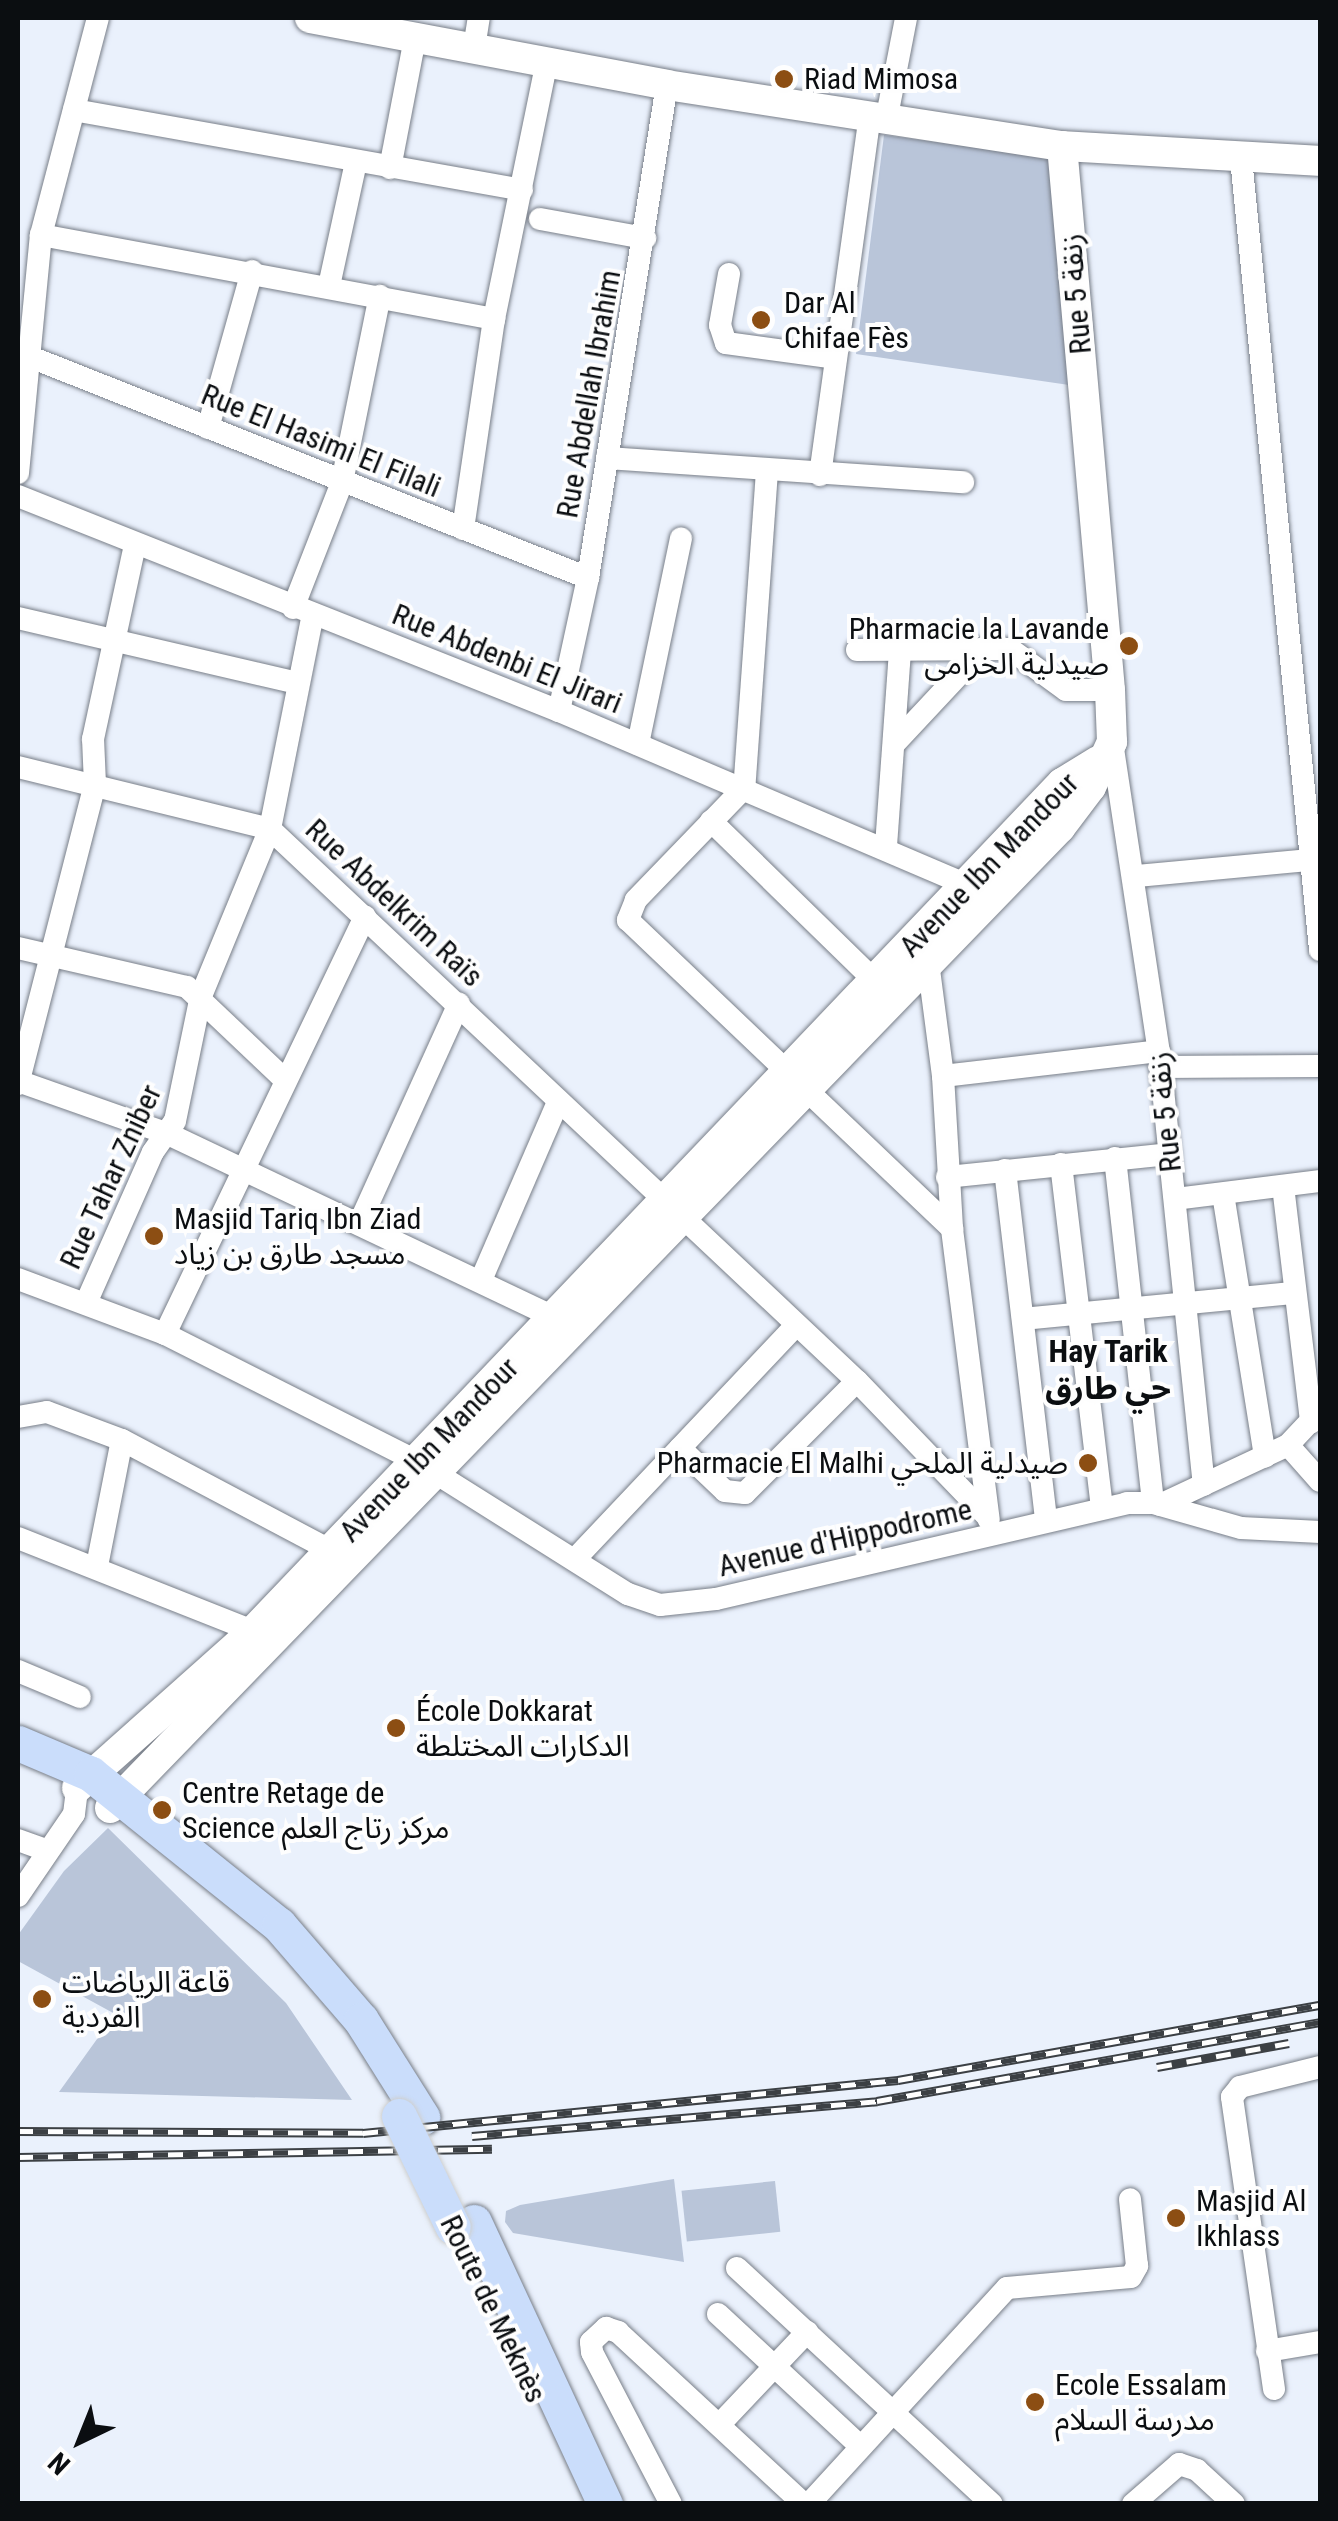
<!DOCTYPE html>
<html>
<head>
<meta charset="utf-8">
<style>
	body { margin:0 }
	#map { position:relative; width:1338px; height:2521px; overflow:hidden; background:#eaf1fc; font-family:"Roboto Condensed","Noto Sans Arabic",sans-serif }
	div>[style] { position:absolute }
	.green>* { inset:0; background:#b9c5d9; transform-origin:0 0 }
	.roads { filter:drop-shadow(0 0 2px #787e88) drop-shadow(0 0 2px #787e88) }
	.street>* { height:22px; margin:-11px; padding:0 11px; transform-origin:11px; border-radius:11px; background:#fff }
	.secondary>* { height:30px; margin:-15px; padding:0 15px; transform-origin:15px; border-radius:15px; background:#fff }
	.primary>* { height:35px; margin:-17.5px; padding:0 17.5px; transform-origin:17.5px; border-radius:17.5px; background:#caddfb }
	.rail>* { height:9px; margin-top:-4.5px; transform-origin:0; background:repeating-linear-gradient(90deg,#fefefe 0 15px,#3c4044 0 30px); box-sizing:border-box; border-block:2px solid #3c4044 }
	.bridges { filter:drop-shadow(0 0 2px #cecfcf) drop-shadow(0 0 2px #cecfcf) }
	.primary-bridge>* { height:35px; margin:-17.5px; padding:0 17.5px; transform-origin:17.5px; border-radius:17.5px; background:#caddfb }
	.dots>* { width:28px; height:28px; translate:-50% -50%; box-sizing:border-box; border:5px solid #fefefe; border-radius:50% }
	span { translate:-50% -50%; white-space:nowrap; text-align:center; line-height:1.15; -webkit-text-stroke:8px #fefefe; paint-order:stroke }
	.poi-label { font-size:30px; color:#0b0e11 }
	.left { translate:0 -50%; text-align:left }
	.right { translate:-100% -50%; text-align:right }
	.street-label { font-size:30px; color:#0b0e11 }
	.neighbourhood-label { font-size:32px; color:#0b0e11; font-weight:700 }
	.frame { position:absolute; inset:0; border:20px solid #0b0e11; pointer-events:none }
	.north { position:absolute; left:30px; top:2391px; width:100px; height:100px; -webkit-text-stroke:8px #fefefe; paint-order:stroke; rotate:223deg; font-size:28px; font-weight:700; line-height:40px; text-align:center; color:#0b0e11 }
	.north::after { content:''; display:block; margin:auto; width:35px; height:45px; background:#0b0e11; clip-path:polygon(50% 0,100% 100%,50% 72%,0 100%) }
</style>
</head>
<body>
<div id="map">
	<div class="green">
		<i style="clip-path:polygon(884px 135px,1054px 158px,1076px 386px,856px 354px)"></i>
		<i style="clip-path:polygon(108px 1828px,286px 2003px,352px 2100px,59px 2092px,115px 2014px,18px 1961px,18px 1935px,64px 1871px)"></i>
		<i style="clip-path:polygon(674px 2179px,684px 2262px,513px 2233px,505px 2222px,506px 2211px,520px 2205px)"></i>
		<i style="left:775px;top:2181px;width:51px;height:94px;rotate:84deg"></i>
	</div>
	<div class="roads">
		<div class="street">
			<i style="left:474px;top:48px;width:30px;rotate:-81deg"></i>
			<i style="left:74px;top:110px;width:455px;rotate:10.1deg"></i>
			<i style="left:887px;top:116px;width:100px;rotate:-79deg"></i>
			<i style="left:1241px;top:158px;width:796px;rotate:84.3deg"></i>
			<i style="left:390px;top:168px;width:132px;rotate:-79.1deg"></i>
			<i style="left:540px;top:219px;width:107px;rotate:10.3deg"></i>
			<i style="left:41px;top:235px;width:461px;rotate:10.5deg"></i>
			<i style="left:729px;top:274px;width:52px;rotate:100deg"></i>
			<i style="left:720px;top:325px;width:19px;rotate:72deg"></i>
			<i style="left:726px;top:343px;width:110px;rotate:7.8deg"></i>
			<i style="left:329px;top:286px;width:127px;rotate:-77.7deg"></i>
			<i style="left:33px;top:358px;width:597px;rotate:21.62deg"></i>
			<i style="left:208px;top:428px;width:163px;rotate:-74.3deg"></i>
			<i style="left:607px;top:458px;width:357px;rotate:3.9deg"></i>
			<i style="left:767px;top:471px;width:318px;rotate:94.1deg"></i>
			<i style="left:744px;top:788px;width:156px;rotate:134deg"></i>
			<i style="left:636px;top:900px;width:22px;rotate:112deg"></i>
			<i style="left:628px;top:920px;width:448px;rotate:43.6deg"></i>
			<i style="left:18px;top:473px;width:239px;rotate:-84.5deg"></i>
			<i style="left:41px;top:235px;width:224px;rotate:-75.3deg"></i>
			<i style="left:820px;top:475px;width:364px;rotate:-82.1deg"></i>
			<i style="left:18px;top:496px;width:582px;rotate:21.67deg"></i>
			<i style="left:559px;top:711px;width:447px;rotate:23.1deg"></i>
			<i style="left:463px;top:529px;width:212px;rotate:-81.6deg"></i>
			<i style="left:494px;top:319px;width:263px;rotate:-78.4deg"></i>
			<i style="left:293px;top:608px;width:135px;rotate:-68.7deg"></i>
			<i style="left:342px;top:482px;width:190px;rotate:-78.5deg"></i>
			<i style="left:18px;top:618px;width:287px;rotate:13.1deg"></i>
			<i style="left:857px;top:650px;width:153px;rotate:-0.4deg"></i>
			<i style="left:1010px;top:649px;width:69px;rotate:36.2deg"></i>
			<i style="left:1066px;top:690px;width:44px"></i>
			<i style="left:559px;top:711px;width:136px;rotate:-77.7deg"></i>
			<i style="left:588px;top:578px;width:499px;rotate:-80.9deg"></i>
			<i style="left:1112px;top:742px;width:313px;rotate:81.4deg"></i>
			<i style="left:1159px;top:1051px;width:436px;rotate:84.1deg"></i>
			<i style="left:895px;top:743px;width:130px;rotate:-46.9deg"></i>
			<i style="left:638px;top:744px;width:210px;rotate:-78.2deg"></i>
			<i style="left:18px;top:767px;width:260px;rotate:13.8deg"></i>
			<i style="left:270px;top:829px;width:806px;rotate:43.24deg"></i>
			<i style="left:857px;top:1381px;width:189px;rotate:46.1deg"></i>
			<i style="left:711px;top:821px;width:231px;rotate:44.3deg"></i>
			<i style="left:886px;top:846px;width:196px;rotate:-85.9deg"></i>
			<i style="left:1137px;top:876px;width:174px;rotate:-5.3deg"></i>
			<i style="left:18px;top:948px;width:173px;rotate:13deg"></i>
			<i style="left:187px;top:987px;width:134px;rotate:43.5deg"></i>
			<i style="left:928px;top:962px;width:115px;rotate:82.5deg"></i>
			<i style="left:943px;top:1076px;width:153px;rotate:86.6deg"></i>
			<i style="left:952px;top:1229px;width:293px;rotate:82.8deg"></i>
			<i style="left:1160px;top:1067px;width:160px;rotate:-0.4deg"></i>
			<i style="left:943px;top:1076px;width:217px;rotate:-6.6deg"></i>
			<i style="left:18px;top:1081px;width:157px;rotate:19.4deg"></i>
			<i style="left:166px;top:1133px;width:432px;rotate:25.4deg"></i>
			<i style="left:18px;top:1084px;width:310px;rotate:-75.6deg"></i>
			<i style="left:95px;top:784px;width:45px;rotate:-92.5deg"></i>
			<i style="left:93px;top:739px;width:198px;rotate:-77.8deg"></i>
			<i style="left:1115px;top:1158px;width:347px;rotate:83.7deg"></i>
			<i style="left:1061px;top:1164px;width:345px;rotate:83.2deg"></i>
			<i style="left:1005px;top:1170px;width:353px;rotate:83.3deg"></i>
			<i style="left:947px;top:1177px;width:224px;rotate:-5.9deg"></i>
			<i style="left:1283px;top:1186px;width:238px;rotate:83.2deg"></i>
			<i style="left:1223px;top:1194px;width:266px;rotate:80.9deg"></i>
			<i style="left:1175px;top:1199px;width:146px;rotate:-7.1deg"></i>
			<i style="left:359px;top:1224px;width:242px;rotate:-65.6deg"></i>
			<i style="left:18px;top:1279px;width:157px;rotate:20.5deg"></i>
			<i style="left:165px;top:1334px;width:284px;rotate:26.8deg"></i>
			<i style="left:418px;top:1462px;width:248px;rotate:32.2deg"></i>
			<i style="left:628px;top:1594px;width:34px;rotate:19deg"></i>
			<i style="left:660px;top:1605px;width:56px;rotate:-6.1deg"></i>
			<i style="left:716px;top:1599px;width:422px;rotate:-13.1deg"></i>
			<i style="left:1127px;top:1503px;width:26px"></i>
			<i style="left:1153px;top:1503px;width:91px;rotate:15.9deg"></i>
			<i style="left:1241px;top:1528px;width:79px;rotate:2.9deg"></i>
			<i style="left:481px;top:1280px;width:194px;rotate:-66.6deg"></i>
			<i style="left:86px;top:1303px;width:165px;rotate:-66.1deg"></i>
			<i style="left:153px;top:1152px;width:38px;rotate:-55deg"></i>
			<i style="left:175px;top:1121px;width:128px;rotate:-78.3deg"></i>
			<i style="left:201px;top:996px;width:181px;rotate:-67.6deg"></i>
			<i style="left:270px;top:829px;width:219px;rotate:-78.7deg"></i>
			<i style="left:1023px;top:1319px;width:270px;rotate:-5.5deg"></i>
			<i style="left:165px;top:1334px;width:463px;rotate:-64.4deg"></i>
			<i style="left:18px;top:1417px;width:29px;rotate:-10deg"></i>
			<i style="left:47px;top:1412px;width:80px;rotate:20.5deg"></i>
			<i style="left:122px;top:1440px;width:238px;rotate:27.9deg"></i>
			<i style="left:1288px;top:1445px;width:48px;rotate:48.4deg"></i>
			<i style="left:680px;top:1448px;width:62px;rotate:43.7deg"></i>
			<i style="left:725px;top:1491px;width:20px;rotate:6deg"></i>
			<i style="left:745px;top:1493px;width:158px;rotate:-45deg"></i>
			<i style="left:1160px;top:1505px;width:141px;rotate:-25.1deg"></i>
			<i style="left:1288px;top:1445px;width:44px;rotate:-46.8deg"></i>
			<i style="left:18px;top:1538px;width:253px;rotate:21.6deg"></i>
			<i style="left:576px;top:1558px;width:320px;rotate:-46.6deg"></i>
			<i style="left:97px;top:1566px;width:128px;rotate:-78.8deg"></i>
			<i style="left:18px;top:1671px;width:67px;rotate:22.8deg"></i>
			<i style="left:18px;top:1840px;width:29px;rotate:20deg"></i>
			<i style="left:18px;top:1896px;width:99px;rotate:-55.7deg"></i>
			<i style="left:74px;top:1814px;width:26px;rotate:-83deg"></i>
			<i style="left:737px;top:2268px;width:347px;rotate:42.8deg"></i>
			<i style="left:718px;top:2314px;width:195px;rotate:42.9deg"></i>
			<i style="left:1267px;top:2351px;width:54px;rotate:-9.6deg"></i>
			<i style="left:1274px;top:2389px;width:295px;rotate:-98.2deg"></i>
			<i style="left:1232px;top:2097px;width:13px;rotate:-51deg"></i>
			<i style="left:1240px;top:2087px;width:82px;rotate:-14deg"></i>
			<i style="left:720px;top:2424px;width:127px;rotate:-46.6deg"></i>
			<i style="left:671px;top:2504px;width:171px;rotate:-117.5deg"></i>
			<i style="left:592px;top:2352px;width:10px;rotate:-96deg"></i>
			<i style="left:591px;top:2342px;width:21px;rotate:-43deg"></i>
			<i style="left:606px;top:2328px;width:13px;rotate:18deg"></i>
			<i style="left:618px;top:2332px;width:253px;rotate:42.8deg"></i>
			<i style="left:809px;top:2504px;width:293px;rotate:-47.5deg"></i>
			<i style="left:1007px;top:2288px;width:124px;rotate:-5.1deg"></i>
			<i style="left:1131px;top:2277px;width:13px;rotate:-61deg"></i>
			<i style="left:1137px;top:2266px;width:67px;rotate:-96deg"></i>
			<i style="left:1133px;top:2504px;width:61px;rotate:-41deg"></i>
			<i style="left:1179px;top:2464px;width:19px;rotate:18deg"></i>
			<i style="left:1197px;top:2470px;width:50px;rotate:42.6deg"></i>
		</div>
		<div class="secondary">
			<i style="left:310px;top:18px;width:363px;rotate:10.6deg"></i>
			<i style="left:667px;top:85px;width:400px;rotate:8.8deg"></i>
			<i style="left:1062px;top:146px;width:258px;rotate:3.3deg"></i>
			<i style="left:77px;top:1788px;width:236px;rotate:-41.7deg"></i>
			<i style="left:253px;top:1631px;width:1172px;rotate:-46.35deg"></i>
			<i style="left:1062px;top:783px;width:42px;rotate:-31.4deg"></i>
			<i style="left:110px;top:1808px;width:1365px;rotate:-45.89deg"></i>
			<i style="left:1060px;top:828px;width:51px;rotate:-52.9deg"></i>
			<i style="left:1091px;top:787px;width:50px;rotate:-65deg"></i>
			<i style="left:1112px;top:742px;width:52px;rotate:-92.2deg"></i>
			<i style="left:1110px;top:690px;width:546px;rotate:-95.04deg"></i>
		</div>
		<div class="primary">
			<i style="left:18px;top:1743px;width:79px;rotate:23deg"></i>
			<i style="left:91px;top:1774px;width:241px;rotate:38.8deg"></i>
			<i style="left:279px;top:1925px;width:125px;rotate:49.2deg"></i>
			<i style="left:361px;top:2020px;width:115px;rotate:57.8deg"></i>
			<i style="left:474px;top:2222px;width:311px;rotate:65.1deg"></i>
		</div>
	</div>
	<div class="rail">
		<i style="left:1157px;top:2067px;width:134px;rotate:-10.3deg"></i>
		<i style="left:18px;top:2131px;width:345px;rotate:0.3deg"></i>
		<i style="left:363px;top:2133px;width:538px;rotate:-5.66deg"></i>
		<i style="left:898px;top:2080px;width:429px;rotate:-10.1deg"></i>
		<i style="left:472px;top:2136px;width:407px;rotate:-4.9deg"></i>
		<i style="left:877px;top:2101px;width:450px;rotate:-10.1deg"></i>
		<i style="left:18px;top:2157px;width:474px;rotate:-1deg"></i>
	</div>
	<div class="bridges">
		<div class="primary-bridge">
			<i style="left:399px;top:2116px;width:123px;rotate:64.1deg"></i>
		</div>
	</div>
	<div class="dots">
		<i style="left:784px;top:79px;background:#8c4e13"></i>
		<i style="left:761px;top:320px;background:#8c4e13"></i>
		<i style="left:1129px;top:646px;background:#8c4e13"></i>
		<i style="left:154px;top:1236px;background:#8c4e13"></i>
		<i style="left:1088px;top:1463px;background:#8c4e13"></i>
		<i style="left:396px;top:1728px;background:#8c4e13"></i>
		<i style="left:162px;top:1810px;background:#8c4e13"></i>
		<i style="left:42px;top:1999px;background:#8c4e13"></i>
		<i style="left:1176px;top:2218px;background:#8c4e13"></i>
		<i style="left:1035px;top:2402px;background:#8c4e13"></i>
	</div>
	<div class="poi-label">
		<span class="left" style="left:804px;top:79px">Riad Mimosa</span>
		<span class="left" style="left:784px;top:320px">Dar Al<br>Chifae Fès</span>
		<span class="right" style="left:1109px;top:646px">Pharmacie la Lavande<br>صيدلية الخزامى</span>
		<span class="left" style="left:174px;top:1236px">Masjid Tariq Ibn Ziad<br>مسجد طارق بن زياد</span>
		<span class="right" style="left:1068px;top:1463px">Pharmacie El Malhi صيدلية الملحي</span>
		<span class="left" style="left:416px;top:1728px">École Dokkarat<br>الدكارات المختلطة</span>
		<span class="left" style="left:182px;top:1810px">Centre Retage de<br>Science مركز رتاج العلم</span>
		<span class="left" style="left:62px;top:1999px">قاعة الرياضات<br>الفردية</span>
		<span class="left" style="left:1196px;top:2218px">Masjid Al<br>Ikhlass</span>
		<span class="left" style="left:1055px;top:2402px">Ecole Essalam<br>مدرسة السلام</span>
	</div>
	<div class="street-label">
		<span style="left:1076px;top:294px;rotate:-95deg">Rue 5 زنقة</span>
		<span style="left:589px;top:394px;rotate:-80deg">Rue Abdellah Ibrahim</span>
		<span style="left:321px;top:441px;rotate:22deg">Rue El Hasimi El Filali</span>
		<span style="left:507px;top:659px;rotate:22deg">Rue Abdenbi El Jirari</span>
		<span style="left:989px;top:865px;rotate:-46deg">Avenue Ibn Mandour</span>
		<span style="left:394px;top:903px;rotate:43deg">Rue Abdelkrim Raïs</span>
		<span style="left:1165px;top:1112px;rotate:-96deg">Rue 5 زنقة</span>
		<span style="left:111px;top:1177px;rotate:-65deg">Rue Tahar Zniber</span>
		<span style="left:429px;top:1450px;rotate:-46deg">Avenue Ibn Mandour</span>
		<span style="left:845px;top:1538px;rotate:-13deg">Avenue d'Hippodrome</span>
		<span style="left:493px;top:2309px;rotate:64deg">Route de Meknès</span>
	</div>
	<div class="neighbourhood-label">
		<span style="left:1108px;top:1370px">Hay Tarik<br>حي طارق</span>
	</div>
	<div class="frame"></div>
	<div class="north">N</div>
</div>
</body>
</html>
